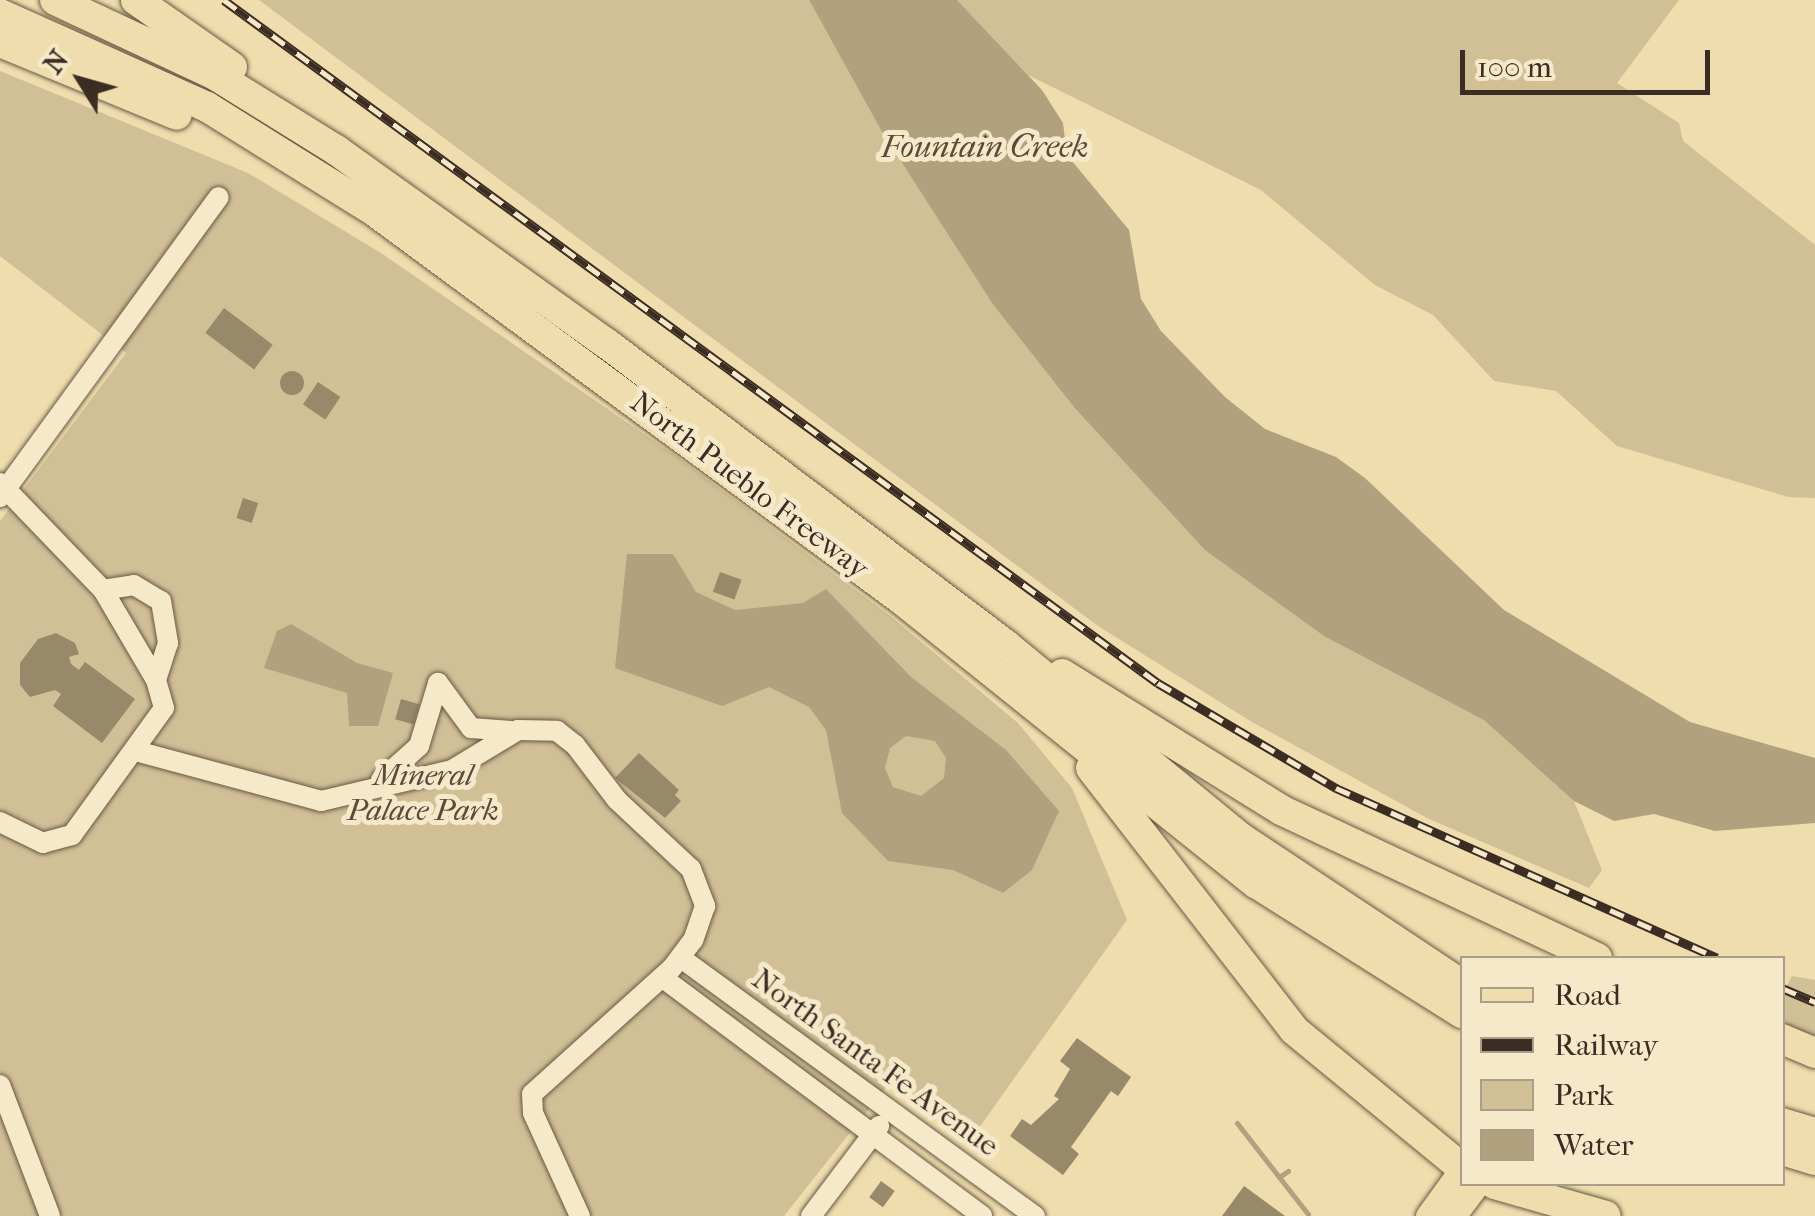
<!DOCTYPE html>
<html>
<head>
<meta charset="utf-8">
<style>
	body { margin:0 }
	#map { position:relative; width:1815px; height:1216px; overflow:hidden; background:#efddad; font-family:"IM FELL French Canon",serif }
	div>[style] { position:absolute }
	.green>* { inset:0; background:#d1bf96 }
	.water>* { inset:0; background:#b2a17e }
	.stream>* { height:5px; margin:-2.5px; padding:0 2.5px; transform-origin:2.5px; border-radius:2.5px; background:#b2a17e }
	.building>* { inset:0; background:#99896b; transform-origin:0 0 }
	.round { border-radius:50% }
	.roads { filter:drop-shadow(0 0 2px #695946) drop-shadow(0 0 2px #695946) }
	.minor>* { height:20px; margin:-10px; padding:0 10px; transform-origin:10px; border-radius:10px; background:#f5e9ca }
	.major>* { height:25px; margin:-12.5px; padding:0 12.5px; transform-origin:12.5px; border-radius:12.5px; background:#efddad }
	.highway>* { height:30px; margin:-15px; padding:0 15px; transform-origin:15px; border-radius:15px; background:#efddad }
	.rail>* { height:9px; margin-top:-4.5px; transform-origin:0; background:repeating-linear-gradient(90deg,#f5e9ca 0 15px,#3c2d24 0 30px); box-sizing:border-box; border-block:2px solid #3c2d24 }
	span { translate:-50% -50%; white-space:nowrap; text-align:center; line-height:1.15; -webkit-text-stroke:10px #f5e9ca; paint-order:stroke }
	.street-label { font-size:30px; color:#3c2d24 }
	.park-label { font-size:30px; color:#5a4a3b; font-style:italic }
	.water-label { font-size:32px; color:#5a4a3a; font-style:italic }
	.legend { position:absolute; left:1460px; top:956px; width:325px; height:230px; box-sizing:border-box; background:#f5e9ca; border:2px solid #ab9e88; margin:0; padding:12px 18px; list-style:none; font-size:30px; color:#3c2d24 }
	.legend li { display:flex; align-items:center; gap:20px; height:50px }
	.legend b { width:50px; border:2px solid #ab9e88 }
	.north { position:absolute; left:30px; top:30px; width:100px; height:100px; -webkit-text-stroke:8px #f5e9ca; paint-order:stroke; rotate:307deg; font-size:28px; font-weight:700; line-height:40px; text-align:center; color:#3c2d24 }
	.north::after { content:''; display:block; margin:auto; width:35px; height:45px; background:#3c2d24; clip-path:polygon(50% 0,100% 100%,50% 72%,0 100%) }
	.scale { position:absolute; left:1460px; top:50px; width:250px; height:45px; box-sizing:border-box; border:5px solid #3c2d24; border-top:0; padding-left:12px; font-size:30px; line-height:35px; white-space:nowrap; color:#3c2d24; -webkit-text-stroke:8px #f5e9ca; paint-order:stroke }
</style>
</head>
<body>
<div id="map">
	<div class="green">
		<i style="clip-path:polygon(259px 0,809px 0,882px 132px,992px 303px,1526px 752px,1574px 801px,1602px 870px,1589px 888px,1427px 818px,1252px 722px,1098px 626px)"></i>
		<i style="clip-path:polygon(957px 0,1679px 0,1617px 83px,1679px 123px,1683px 141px,1815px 245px,1815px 498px,1788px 497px,1617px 446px,1556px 391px,1494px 381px,1433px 315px,1375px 285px,1261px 190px,1028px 75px)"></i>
		<i style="clip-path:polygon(0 71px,248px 173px,381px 253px,676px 456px,889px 615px,1018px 723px,1072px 788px,1127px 920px,971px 1139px,888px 1085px,784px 1216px,0 1216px,0 521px,126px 353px,0 256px)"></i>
		<i style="clip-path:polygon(1792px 976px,1815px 980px,1815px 1040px,1783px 1026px,1782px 995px)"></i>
	</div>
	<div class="water">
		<i style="clip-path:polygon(809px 0,957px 0,1042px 90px,1063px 123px,1067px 155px,1129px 230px,1141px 299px,1161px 331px,1225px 397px,1265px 429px,1336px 457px,1365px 478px,1504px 610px,1690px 722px,1815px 758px,1815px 823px,1715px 831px,1654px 814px,1614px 821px,1574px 801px,1484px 720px,1324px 636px,1205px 550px,1074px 407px,992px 303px,882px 132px)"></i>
		<i style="clip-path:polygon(evenodd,627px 554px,673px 554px,696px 592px,735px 610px,803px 603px,826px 589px,911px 677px,1006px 750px,1059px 811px,1032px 870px,1003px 893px,953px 870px,888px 861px,842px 813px,826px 730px,809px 707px,769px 687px,722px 706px,615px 668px,627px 554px,906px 736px,935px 741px,946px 758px,944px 778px,921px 796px,893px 787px,885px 768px,890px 748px,906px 736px)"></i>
		<i style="clip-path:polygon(291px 624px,357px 663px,393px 673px,378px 726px,349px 726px,347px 693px,264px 668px,277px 631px)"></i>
	</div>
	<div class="stream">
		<i style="left:1237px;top:1123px;width:68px;rotate:52.1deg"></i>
		<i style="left:1279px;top:1177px;width:11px;rotate:-34deg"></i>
		<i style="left:1279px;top:1177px;width:47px;rotate:51.9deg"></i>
	</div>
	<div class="building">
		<i style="left:224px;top:308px;width:61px;height:31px;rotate:37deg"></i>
		<i class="round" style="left:280px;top:371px;width:24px;height:24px"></i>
		<i style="left:318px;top:382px;width:27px;height:27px;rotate:34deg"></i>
		<i style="left:243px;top:498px;width:16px;height:21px;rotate:18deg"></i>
		<i style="left:720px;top:572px;width:23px;height:21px;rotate:20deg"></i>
		<i style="clip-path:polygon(56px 633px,75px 643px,79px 654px,69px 657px,71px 664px,79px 670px,85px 662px,135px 699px,102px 743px,53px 706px,61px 694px,55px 690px,30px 697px,20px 685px,20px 663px,38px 639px)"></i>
		<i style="left:401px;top:699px;width:19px;height:21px;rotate:16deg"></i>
		<i style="clip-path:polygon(639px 753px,679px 790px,675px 795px,681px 801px,665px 818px,615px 778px)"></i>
		<i style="clip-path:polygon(1077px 1038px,1131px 1077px,1118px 1096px,1111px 1091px,1071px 1147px,1079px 1154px,1063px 1175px,1010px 1136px,1022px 1119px,1031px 1125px,1059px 1099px,1054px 1096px,1070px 1069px,1060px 1061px)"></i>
		<i style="left:881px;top:1181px;width:17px;height:20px;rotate:36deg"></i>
		<i style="clip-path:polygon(1244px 1186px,1285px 1216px,1222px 1216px)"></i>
	</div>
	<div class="roads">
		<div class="minor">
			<i style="left:0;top:483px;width:149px;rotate:46.1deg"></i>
			<i style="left:103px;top:590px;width:104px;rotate:59.5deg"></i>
			<i style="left:156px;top:680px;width:29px;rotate:74deg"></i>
			<i style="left:164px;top:708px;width:157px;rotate:125.9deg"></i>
			<i style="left:72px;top:835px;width:30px;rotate:165deg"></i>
			<i style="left:43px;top:843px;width:48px;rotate:-154deg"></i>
			<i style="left:0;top:497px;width:371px;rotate:-53.9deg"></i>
			<i style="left:103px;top:590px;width:31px;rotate:-9deg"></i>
			<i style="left:134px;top:585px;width:31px;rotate:31deg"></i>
			<i style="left:161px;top:601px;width:43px;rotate:80.5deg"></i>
			<i style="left:168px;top:643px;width:39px;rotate:108deg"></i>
			<i style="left:136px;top:751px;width:192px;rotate:15.1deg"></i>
			<i style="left:321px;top:801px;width:135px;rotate:-13.3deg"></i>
			<i style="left:452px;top:770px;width:77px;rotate:-31.2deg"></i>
			<i style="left:518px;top:730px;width:39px;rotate:1deg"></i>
			<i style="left:557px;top:731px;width:23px;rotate:38deg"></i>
			<i style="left:575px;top:745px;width:69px;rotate:52.6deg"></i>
			<i style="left:617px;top:800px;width:101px;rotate:43deg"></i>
			<i style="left:691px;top:869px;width:40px;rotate:69deg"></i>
			<i style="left:705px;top:906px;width:36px;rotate:109deg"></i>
			<i style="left:693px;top:940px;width:35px;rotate:127deg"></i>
			<i style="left:672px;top:968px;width:188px;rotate:138deg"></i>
			<i style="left:532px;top:1094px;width:19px;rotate:87deg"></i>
			<i style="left:533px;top:1113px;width:113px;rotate:65.5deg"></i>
			<i style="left:381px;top:780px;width:51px;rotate:-41.8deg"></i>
			<i style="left:419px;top:746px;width:66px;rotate:-73.2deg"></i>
			<i style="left:438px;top:683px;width:56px;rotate:53.7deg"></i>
			<i style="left:471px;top:728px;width:40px;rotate:4.3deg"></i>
			<i style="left:681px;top:958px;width:438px;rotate:36.1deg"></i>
			<i style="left:663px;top:978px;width:398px;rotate:36.7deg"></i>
			<i style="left:0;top:1085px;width:140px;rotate:69.1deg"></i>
			<i style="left:811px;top:1216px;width:113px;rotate:-52.9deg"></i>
		</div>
		<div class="major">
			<i style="left:1428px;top:1216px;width:58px;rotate:-54.1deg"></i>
			<i style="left:1453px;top:1216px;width:40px;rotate:-53deg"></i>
		</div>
		<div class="highway">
			<i style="left:55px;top:0;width:177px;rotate:25.1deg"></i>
			<i style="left:215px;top:75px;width:142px;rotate:31.8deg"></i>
			<i style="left:336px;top:150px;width:332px;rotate:35.6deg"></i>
			<i style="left:606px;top:343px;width:501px;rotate:37.05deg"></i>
			<i style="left:1006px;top:645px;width:304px;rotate:39.4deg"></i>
			<i style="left:1241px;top:838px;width:265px;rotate:33.6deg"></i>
			<i style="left:136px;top:0;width:117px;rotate:34.9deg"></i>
			<i style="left:0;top:14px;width:227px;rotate:24.2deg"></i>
			<i style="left:207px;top:107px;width:200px;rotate:31.9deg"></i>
			<i style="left:377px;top:213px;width:651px;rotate:36.38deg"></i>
			<i style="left:901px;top:599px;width:455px;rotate:38.7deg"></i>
			<i style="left:1256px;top:883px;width:244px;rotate:32.3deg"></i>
			<i style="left:0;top:42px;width:191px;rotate:22.4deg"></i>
			<i style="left:1062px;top:674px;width:258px;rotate:31.8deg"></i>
			<i style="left:1281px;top:810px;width:349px;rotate:25.1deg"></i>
			<i style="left:1091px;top:768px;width:331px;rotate:52.2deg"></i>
			<i style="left:1294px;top:1030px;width:217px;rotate:39.4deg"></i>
			<i style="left:1782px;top:1039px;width:36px;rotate:23deg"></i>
			<i style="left:1782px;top:1123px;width:34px;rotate:17deg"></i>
			<i style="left:1782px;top:1150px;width:34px;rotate:17deg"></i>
			<i style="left:1494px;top:1184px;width:116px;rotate:15.9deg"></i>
		</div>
	</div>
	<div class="rail">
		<i style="left:224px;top:0;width:1157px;rotate:36.18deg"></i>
		<i style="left:1158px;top:683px;width:207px;rotate:30.5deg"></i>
		<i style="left:1336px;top:788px;width:417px;rotate:24deg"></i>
		<i style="left:1782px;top:988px;width:36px;rotate:23deg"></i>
	</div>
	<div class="street-label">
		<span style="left:749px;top:486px;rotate:37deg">North Pueblo Freeway</span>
		<span style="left:875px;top:1063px;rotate:36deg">North Santa Fe Avenue</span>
	</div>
	<div class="park-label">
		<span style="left:423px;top:793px">Mineral<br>Palace Park</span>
	</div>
	<div class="water-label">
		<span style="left:985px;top:147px">Fountain Creek</span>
	</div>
	<ul class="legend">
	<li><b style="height:12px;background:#efddad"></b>Road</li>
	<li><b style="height:12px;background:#3c2d24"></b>Railway</li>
	<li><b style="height:28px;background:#d1bf96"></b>Park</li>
	<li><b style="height:28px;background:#b2a17e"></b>Water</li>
	</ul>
	<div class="north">N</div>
	<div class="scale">100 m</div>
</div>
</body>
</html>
